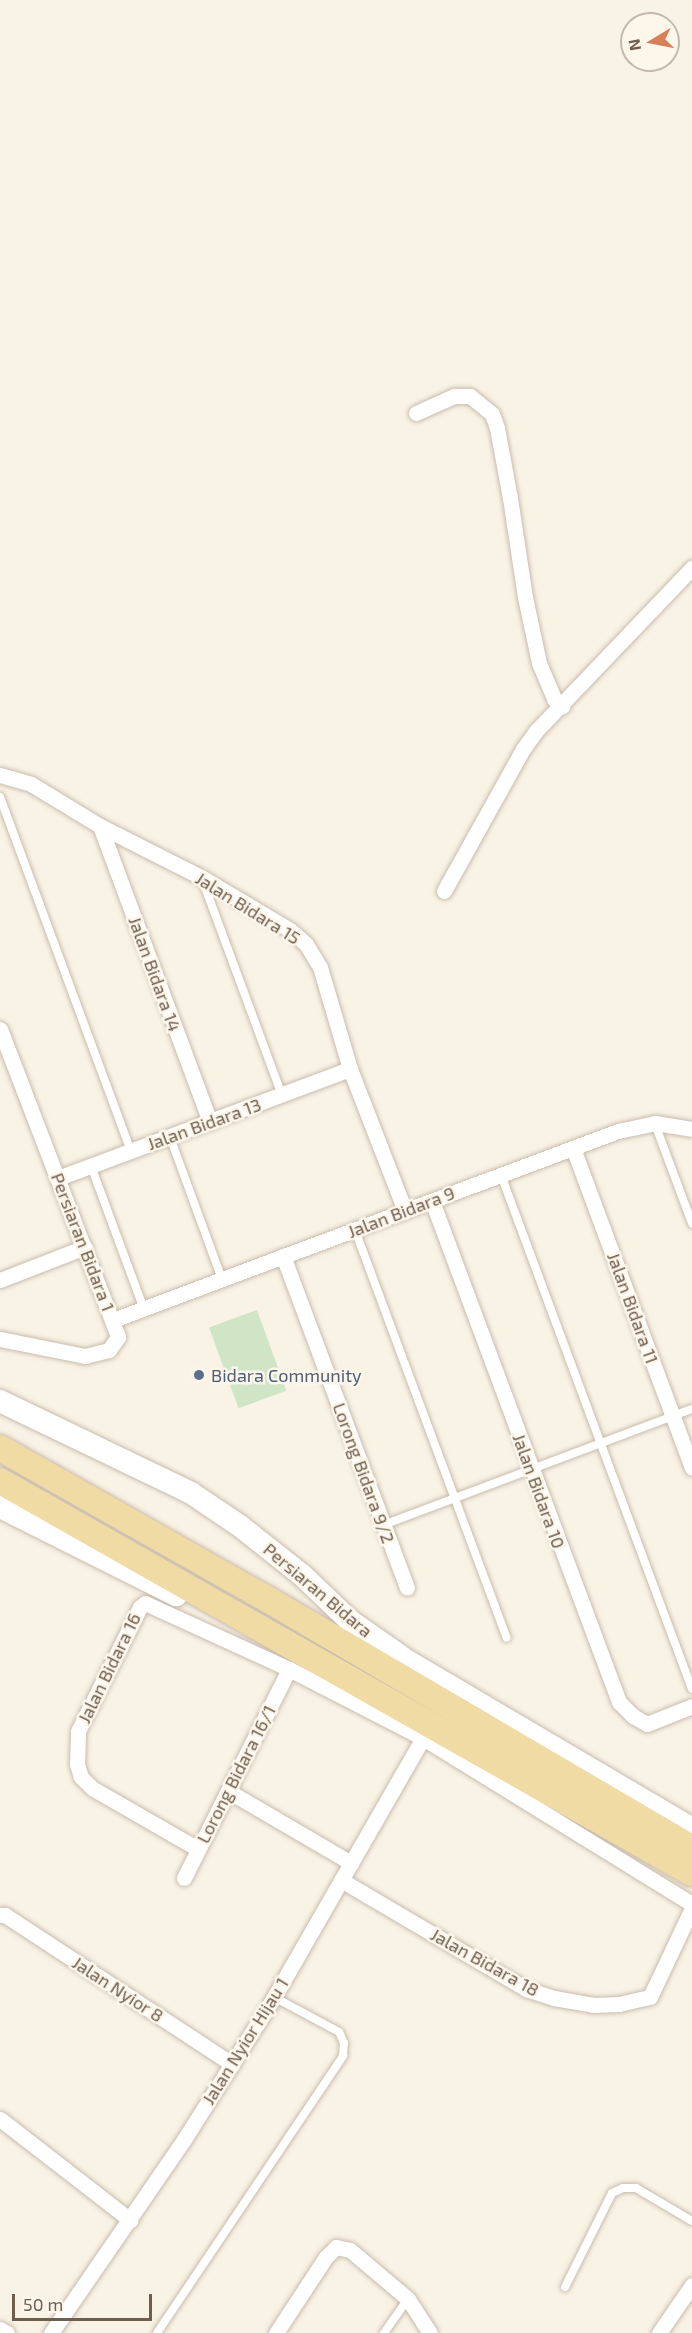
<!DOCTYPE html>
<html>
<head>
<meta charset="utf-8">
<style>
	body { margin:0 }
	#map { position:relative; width:692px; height:2333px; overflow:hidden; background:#f9f3e5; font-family:"Exo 2",sans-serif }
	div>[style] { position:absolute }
	.green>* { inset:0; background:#cfe5c5; transform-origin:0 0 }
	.roads { filter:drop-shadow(0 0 2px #c9bcad) drop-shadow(0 0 2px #c9bcad) }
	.lane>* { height:8px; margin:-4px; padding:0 4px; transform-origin:4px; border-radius:4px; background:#fff }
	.street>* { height:15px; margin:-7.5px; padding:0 7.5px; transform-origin:7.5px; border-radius:7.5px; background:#fff }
	.secondary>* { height:22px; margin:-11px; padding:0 11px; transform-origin:11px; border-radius:11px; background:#fff }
	.primary>* { height:26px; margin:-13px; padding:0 13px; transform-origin:13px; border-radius:13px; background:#f0dba5 }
	.dots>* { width:16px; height:16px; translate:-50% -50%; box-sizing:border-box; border:3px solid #fdf7eb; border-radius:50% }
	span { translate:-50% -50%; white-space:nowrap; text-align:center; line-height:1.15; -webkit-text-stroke:5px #fdf7eb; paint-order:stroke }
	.street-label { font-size:18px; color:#6f5d4d }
	.service-label { font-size:18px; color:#4e5e75 }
	.left { translate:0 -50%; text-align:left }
	.north { position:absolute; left:620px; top:12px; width:60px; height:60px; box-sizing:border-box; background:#fdf7eb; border:2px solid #c4b9ac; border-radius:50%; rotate:260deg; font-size:16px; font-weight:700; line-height:24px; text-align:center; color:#6f5d4d }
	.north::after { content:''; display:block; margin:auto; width:21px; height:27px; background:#d58059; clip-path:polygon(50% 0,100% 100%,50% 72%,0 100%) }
	.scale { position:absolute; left:12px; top:2294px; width:140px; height:27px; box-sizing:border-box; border:3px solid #6f5d4d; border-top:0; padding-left:8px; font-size:18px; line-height:21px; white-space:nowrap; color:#6f5d4d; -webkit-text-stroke:4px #fdf7eb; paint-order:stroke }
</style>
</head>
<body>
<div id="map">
	<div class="green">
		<i style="left:257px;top:1310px;width:86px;height:51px;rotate:70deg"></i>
	</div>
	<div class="roads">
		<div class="lane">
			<i style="left:0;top:797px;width:377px;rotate:69.7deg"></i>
			<i style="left:202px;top:879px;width:230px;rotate:69.7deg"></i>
			<i style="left:655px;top:1124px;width:106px;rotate:69.5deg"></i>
			<i style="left:170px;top:1137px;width:151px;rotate:69.9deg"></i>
			<i style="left:91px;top:1166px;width:153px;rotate:69.7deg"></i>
			<i style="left:501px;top:1175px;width:548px;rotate:69.62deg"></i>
			<i style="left:355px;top:1230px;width:435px;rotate:69.6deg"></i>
			<i style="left:383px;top:1525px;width:330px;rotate:-20.6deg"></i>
			<i style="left:565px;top:2287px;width:105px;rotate:-63.4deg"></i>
			<i style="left:612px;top:2193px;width:12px;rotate:-24deg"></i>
			<i style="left:623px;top:2188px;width:13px"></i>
			<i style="left:636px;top:2188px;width:65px;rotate:30.5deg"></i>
			<i style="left:157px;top:2333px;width:334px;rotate:-56.1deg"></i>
			<i style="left:343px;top:2056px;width:13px;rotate:-86deg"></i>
			<i style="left:344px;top:2043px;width:12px;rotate:-114deg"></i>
			<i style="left:339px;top:2032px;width:74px;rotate:-151.7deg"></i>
			<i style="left:384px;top:2333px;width:42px;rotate:-54.8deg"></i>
		</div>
		<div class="street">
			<i style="left:416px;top:413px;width:42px;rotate:-24.1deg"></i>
			<i style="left:454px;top:396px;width:16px"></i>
			<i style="left:470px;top:396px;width:28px;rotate:39deg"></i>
			<i style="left:492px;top:414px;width:15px;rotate:70deg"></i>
			<i style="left:497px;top:428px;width:71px;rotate:79.5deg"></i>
			<i style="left:510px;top:498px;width:100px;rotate:81.4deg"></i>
			<i style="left:525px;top:597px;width:67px;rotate:78deg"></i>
			<i style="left:539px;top:663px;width:39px;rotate:67deg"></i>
			<i style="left:554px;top:699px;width:11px;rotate:41deg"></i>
			<i style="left:0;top:775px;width:32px;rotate:16deg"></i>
			<i style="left:31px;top:784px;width:81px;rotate:31.3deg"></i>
			<i style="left:100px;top:826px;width:113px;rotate:26.8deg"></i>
			<i style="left:201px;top:877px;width:104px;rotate:30.8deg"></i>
			<i style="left:290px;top:930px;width:21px;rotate:41deg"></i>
			<i style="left:306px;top:944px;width:27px;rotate:59deg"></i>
			<i style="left:320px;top:967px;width:106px;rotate:73.6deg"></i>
			<i style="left:350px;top:1069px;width:152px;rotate:68.8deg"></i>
			<i style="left:100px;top:826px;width:316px;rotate:69.6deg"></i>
			<i style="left:444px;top:891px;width:162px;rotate:-60.9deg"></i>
			<i style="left:523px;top:749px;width:22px;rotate:-54deg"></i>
			<i style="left:536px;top:731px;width:226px;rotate:-46.3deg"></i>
			<i style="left:0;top:1029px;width:330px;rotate:69deg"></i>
			<i style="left:118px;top:1337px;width:16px;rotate:125deg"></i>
			<i style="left:109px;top:1350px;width:25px;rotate:166deg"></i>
			<i style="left:85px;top:1356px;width:87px;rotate:-168.7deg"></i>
			<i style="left:573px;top:1148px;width:341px;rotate:69.6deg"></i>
			<i style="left:58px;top:1178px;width:312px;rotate:-20.5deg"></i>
			<i style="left:432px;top:1201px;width:535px;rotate:69.53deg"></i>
			<i style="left:619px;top:1702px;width:20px;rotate:45deg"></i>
			<i style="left:633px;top:1716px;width:16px;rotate:30deg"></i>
			<i style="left:647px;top:1724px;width:48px;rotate:-21.8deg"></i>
			<i style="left:283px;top:1256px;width:354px;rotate:69.5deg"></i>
			<i style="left:0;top:1280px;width:91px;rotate:-21.2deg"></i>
			<i style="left:113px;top:1320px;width:539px;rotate:-20.52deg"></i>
			<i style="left:618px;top:1131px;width:38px;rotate:-12deg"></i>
			<i style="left:655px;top:1123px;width:37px;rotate:9deg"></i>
			<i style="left:228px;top:1791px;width:143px;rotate:30.3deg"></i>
			<i style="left:198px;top:1849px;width:122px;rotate:-150.1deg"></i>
			<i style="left:92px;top:1788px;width:16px;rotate:-135deg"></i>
			<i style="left:81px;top:1777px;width:14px;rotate:-107deg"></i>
			<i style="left:77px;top:1764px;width:33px;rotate:-88deg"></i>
			<i style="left:78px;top:1731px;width:139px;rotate:-63.4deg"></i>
			<i style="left:140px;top:1607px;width:6px;rotate:-39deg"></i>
			<i style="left:145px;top:1603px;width:158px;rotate:24.6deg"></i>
			<i style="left:289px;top:1669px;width:151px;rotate:27.2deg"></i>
			<i style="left:423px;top:1738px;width:316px;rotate:31.7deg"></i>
			<i style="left:184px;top:1878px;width:234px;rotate:-63.3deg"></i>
			<i style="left:341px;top:1880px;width:215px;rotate:30.5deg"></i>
			<i style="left:526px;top:1989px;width:29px;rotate:18deg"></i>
			<i style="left:554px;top:1998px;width:40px;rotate:10deg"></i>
			<i style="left:593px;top:2005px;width:26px;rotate:-2deg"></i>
			<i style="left:619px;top:2004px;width:32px;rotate:-13deg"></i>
			<i style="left:650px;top:1997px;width:98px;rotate:-64.7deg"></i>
			<i style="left:0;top:1915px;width:5px"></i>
			<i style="left:5px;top:1915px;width:272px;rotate:33.3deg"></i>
			<i style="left:0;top:2119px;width:165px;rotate:37.8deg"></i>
			<i style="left:0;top:2329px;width:8px;rotate:30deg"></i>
			<i style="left:51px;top:2333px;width:237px;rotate:-55.5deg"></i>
			<i style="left:185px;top:2138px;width:167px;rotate:-57.7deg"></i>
			<i style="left:274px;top:1997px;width:299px;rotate:-60.1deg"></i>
			<i style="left:276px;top:2333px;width:91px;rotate:-56.7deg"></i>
			<i style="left:326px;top:2257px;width:14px;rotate:-45deg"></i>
			<i style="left:336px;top:2247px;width:14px;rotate:12deg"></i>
			<i style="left:350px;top:2250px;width:76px;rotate:40.2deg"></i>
			<i style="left:408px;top:2299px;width:40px;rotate:57.1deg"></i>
			<i style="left:659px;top:2333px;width:58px;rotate:-55.5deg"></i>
		</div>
		<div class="secondary">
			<i style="left:0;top:1401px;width:212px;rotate:25.7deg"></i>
			<i style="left:191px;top:1493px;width:59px;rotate:34deg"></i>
			<i style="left:240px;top:1526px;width:80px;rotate:38.4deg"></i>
			<i style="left:303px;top:1576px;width:64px;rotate:43.7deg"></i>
			<i style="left:349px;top:1620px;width:73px;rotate:35deg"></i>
			<i style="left:409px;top:1662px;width:329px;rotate:30.5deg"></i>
			<i style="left:0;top:1507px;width:197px;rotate:26.6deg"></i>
		</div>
		<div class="primary">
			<i style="left:0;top:1448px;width:301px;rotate:29.5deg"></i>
			<i style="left:262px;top:1596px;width:498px;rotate:30.4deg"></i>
			<i style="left:0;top:1481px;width:795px;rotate:29.53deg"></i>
		</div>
	</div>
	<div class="dots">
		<i style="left:199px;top:1375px;background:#5c6f8a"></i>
	</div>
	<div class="street-label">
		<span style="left:248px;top:908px;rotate:32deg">Jalan Bidara 15</span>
		<span style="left:155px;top:974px;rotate:70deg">Jalan Bidara 14</span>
		<span style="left:204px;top:1124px;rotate:-20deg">Jalan Bidara 13</span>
		<span style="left:401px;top:1212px;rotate:-21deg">Jalan Bidara 9</span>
		<span style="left:83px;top:1242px;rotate:69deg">Persiaran Bidara 1</span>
		<span style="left:633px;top:1308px;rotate:70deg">Jalan Bidara 11</span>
		<span style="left:364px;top:1473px;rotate:70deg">Lorong Bidara 9/2</span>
		<span style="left:539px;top:1491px;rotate:70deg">Jalan Bidara 10</span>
		<span style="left:318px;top:1590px;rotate:40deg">Persiaran Bidara</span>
		<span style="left:109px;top:1668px;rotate:-64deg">Jalan Bidara 16</span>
		<span style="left:236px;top:1774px;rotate:-63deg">Lorong Bidara 16/1</span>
		<span style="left:485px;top:1962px;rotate:29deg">Jalan Bidara 18</span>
		<span style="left:118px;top:1989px;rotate:33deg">Jalan Nyior 8</span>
		<span style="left:245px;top:2041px;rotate:-58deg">Jalan Nyior Hijau 1</span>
	</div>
	<div class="service-label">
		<span class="left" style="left:211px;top:1375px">Bidara Community</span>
	</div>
	<div class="north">N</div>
	<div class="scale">50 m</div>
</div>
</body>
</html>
